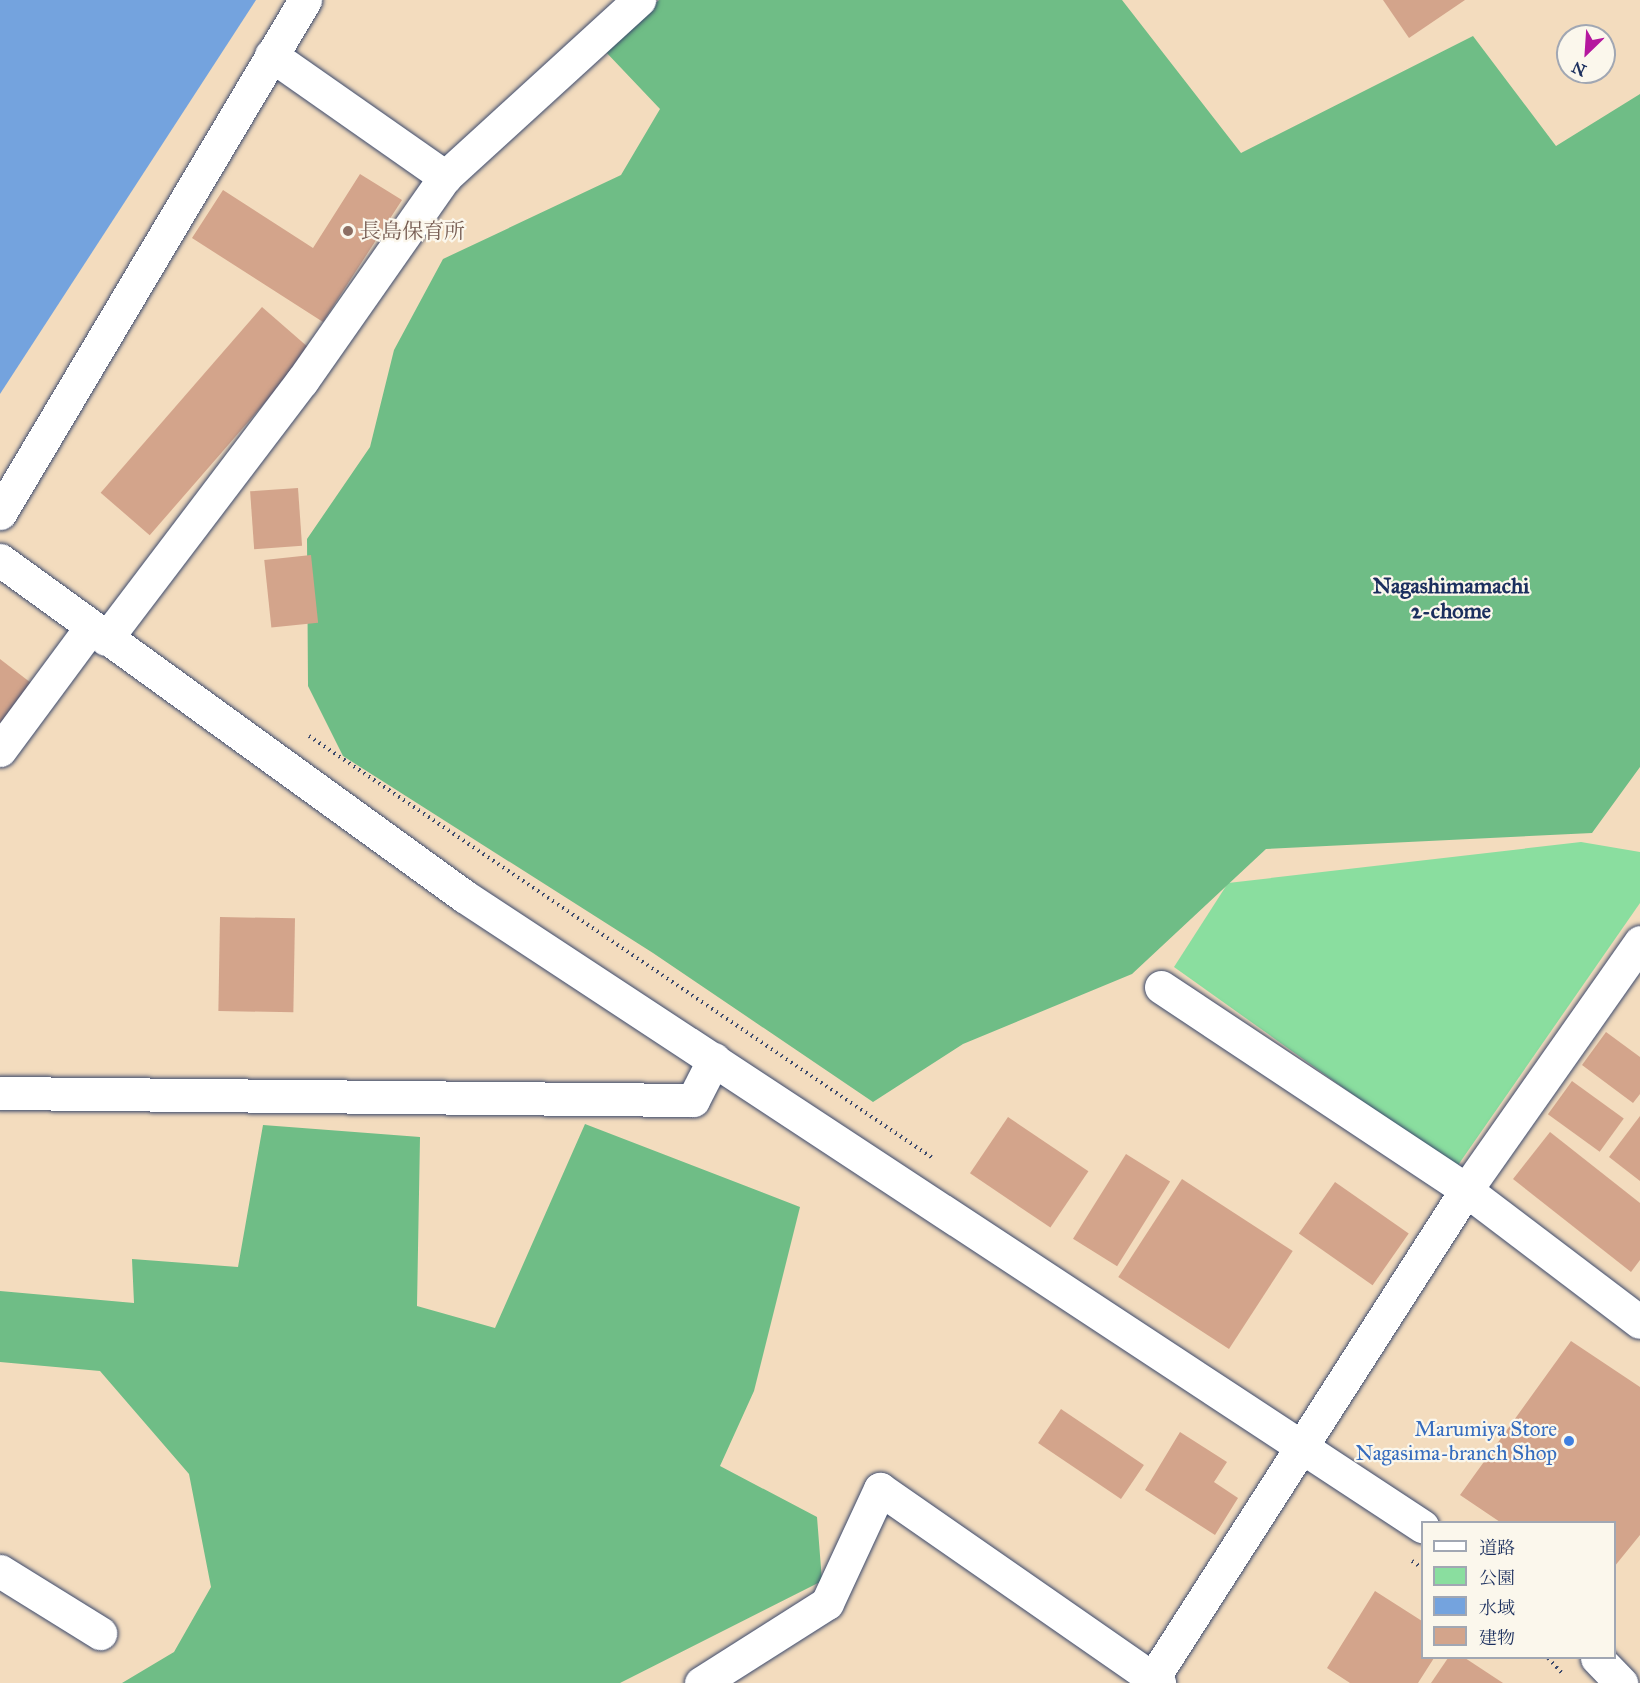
<!DOCTYPE html>
<html>
<head>
<meta charset="utf-8">
<style>
	body { margin:0 }
	#map { position:relative; width:1640px; height:1683px; overflow:hidden; background:#f3dcbe; font-family:"IM FELL Great Primer","Noto Serif JP",serif }
	div>[style] { position:absolute }
	.green>* { inset:0; background:#8ade9f }
	.forest>* { inset:0; background:#6fbd86 }
	.water>* { inset:0; background:#74a3de }
	.building>* { inset:0; background:#d3a48b; transform-origin:0 0 }
	.path>* { height:4px; margin-top:-2px; transform-origin:0; background:repeating-linear-gradient(90deg,#3b496c 0 1.5px,transparent 0 6px) }
	.roads { filter:drop-shadow(0 0 2px #3b496c) drop-shadow(0 0 2px #3b496c) }
	.minor>* { height:33px; margin:-16.5px; padding:0 16.5px; transform-origin:16.5px; border-radius:16.5px; background:#fff }
	.dots>* { width:16px; height:16px; translate:-50% -50%; box-sizing:border-box; border:3px solid #fbf7ec; border-radius:50% }
	span { translate:-50% -50%; white-space:nowrap; text-align:center; line-height:1.15; -webkit-text-stroke:4.5px #fbf7ec; paint-order:stroke }
	.education-label { font-size:21px; color:#785e54 }
	.left { translate:0 -50%; text-align:left }
	.shop-label { font-size:21px; color:#366cbe }
	.right { translate:-100% -50%; text-align:right }
	.neighbourhood-label { font-size:22px; color:#1b2f5e; font-weight:700 }
	.legend { position:absolute; left:1421px; top:1521px; width:195px; height:138px; box-sizing:border-box; background:#fbf7ec; border:2px solid #a1a7b3; margin:0; padding:8px 10px; list-style:none; font-size:18px; color:#1b2f5e }
	.legend li { display:flex; align-items:center; gap:12px; height:30px }
	.legend b { width:30px; border:2px solid #a1a7b3 }
	.north { position:absolute; left:1556px; top:24px; width:60px; height:60px; box-sizing:border-box; background:#fbf7ec; border:2px solid #a1a7b3; border-radius:50%; rotate:205deg; font-size:16px; font-weight:700; line-height:24px; text-align:center; color:#1b2f5e }
	.north::after { content:''; display:block; margin:auto; width:21px; height:27px; background:#b5179e; clip-path:polygon(50% 0,100% 100%,50% 72%,0 100%) }
</style>
</head>
<body>
<div id="map">
	<div class="green">
		<i style="clip-path:polygon(1581px 842px,1640px 852px,1640px 903px,1456px 1168px,1174px 967px,1228px 883px)"></i>
	</div>
	<div class="forest">
		<i style="clip-path:polygon(659px 0,1122px 0,1241px 153px,1473px 36px,1556px 146px,1640px 94px,1640px 767px,1592px 833px,1266px 849px,1132px 974px,963px 1044px,873px 1102px,653px 953px,343px 756px,308px 686px,307px 539px,370px 447px,394px 350px,443px 259px,621px 175px,660px 109px,604px 50px)"></i>
		<i style="clip-path:polygon(585px 1124px,800px 1207px,754px 1391px,720px 1466px,817px 1517px,822px 1581px,620px 1683px,122px 1683px,174px 1652px,211px 1587px,189px 1474px,100px 1371px,0 1362px,0 1291px,134px 1303px,132px 1259px,238px 1267px,263px 1125px,420px 1137px,417px 1306px,495px 1328px)"></i>
	</div>
	<div class="water">
		<i style="clip-path:polygon(0 0,256px 0,0 394px)"></i>
	</div>
	<div class="building">
		<i style="clip-path:polygon(1383px 0,1465px 0,1409px 38px)"></i>
		<i style="clip-path:polygon(360px 174px,402px 200px,323px 322px,192px 238px,223px 190px,313px 248px)"></i>
		<i style="left:262px;top:307px;width:65px;height:246px;rotate:41deg"></i>
		<i style="left:298px;top:488px;width:58px;height:48px;rotate:86deg"></i>
		<i style="left:311px;top:555px;width:68px;height:47px;rotate:84deg"></i>
		<i style="clip-path:polygon(0 659px,35px 686px,0 732px)"></i>
		<i style="left:220px;top:917px;width:75px;height:94px;rotate:1deg"></i>
		<i style="clip-path:polygon(1606px 1032px,1640px 1057px,1640px 1094px,1633px 1103px,1582px 1065px)"></i>
		<i style="left:1572px;top:1081px;width:64px;height:41px;rotate:36deg"></i>
		<i style="clip-path:polygon(1640px 1116px,1640px 1181px,1609px 1157px)"></i>
		<i style="left:1008px;top:1117px;width:97px;height:68px;rotate:34deg"></i>
		<i style="clip-path:polygon(1550px 1132px,1640px 1203px,1640px 1260px,1631px 1272px,1513px 1179px)"></i>
		<i style="left:1126px;top:1154px;width:52px;height:100px;rotate:32deg"></i>
		<i style="left:1182px;top:1179px;width:132px;height:117px;rotate:33deg"></i>
		<i style="left:1335px;top:1182px;width:90px;height:63px;rotate:35deg"></i>
		<i style="clip-path:polygon(1571px 1341px,1640px 1387px,1640px 1535px,1614px 1567px,1614px 1522px,1500px 1522px,1460px 1495px)"></i>
		<i style="left:1061px;top:1409px;width:100px;height:41px;rotate:34deg"></i>
		<i style="clip-path:polygon(1180px 1432px,1227px 1462px,1214px 1482px,1238px 1498px,1215px 1535px,1145px 1490px)"></i>
		<i style="clip-path:polygon(1375px 1591px,1422px 1621px,1422px 1658px,1434px 1658px,1418px 1683px,1350px 1683px,1327px 1668px)"></i>
		<i style="clip-path:polygon(1448px 1658px,1465px 1658px,1503px 1683px,1431px 1683px)"></i>
	</div>
	<div class="path">
		<i style="left:309px;top:736px;width:755px;rotate:34.09deg"></i>
		<i style="left:1412px;top:1561px;width:12px;rotate:35deg"></i>
		<i style="left:1548px;top:1658px;width:23px;rotate:47deg"></i>
	</div>
	<div class="roads">
		<div class="minor">
			<i style="left:271px;top:55px;width:213px;rotate:35deg"></i>
			<i style="left:0;top:513px;width:597px;rotate:-59.27deg"></i>
			<i style="left:0;top:560px;width:573px;rotate:35.91deg"></i>
			<i style="left:464px;top:896px;width:1147px;rotate:33.33deg"></i>
			<i style="left:106px;top:639px;width:324px;rotate:-52.8deg"></i>
			<i style="left:302px;top:381px;width:249px;rotate:-55deg"></i>
			<i style="left:445px;top:177px;width:263px;rotate:-42.4deg"></i>
			<i style="left:0;top:750px;width:153px;rotate:-53.5deg"></i>
			<i style="left:1161px;top:987px;width:366px;rotate:33.6deg"></i>
			<i style="left:1466px;top:1190px;width:218px;rotate:37.2deg"></i>
			<i style="left:0;top:1093px;width:693px;rotate:0.58deg"></i>
			<i style="left:693px;top:1100px;width:46px;rotate:-62.9deg"></i>
			<i style="left:0;top:1571px;width:118px;rotate:31.8deg"></i>
			<i style="left:1597px;top:1658px;width:35px;rotate:46deg"></i>
			<i style="left:701px;top:1683px;width:149px;rotate:-32.4deg"></i>
			<i style="left:827px;top:1603px;width:126px;rotate:-65.1deg"></i>
			<i style="left:880px;top:1489px;width:340px;rotate:34.8deg"></i>
			<i style="left:1150px;top:1683px;width:586px;rotate:-57.34deg"></i>
			<i style="left:1466px;top:1190px;width:303px;rotate:-54.9deg"></i>
		</div>
	</div>
	<div class="dots">
		<i style="left:348px;top:231px;background:#8d6e63"></i>
		<i style="left:1569px;top:1441px;background:#3f7fe0"></i>
	</div>
	<div class="education-label">
		<span class="left" style="left:360px;top:231px">長島保育所</span>
	</div>
	<div class="shop-label">
		<span class="right" style="left:1557px;top:1441px">Marumiya Store<br>Nagasima-branch Shop</span>
	</div>
	<div class="neighbourhood-label">
		<span style="left:1451px;top:598px">Nagashimamachi<br>2-chome</span>
	</div>
	<ul class="legend">
	<li><b style="height:8px;background:#fff"></b>道路</li>
	<li><b style="height:16px;background:#8ade9f"></b>公園</li>
	<li><b style="height:16px;background:#74a3de"></b>水域</li>
	<li><b style="height:16px;background:#d3a48b"></b>建物</li>
	</ul>
	<div class="north">N</div>
</div>
</body>
</html>
